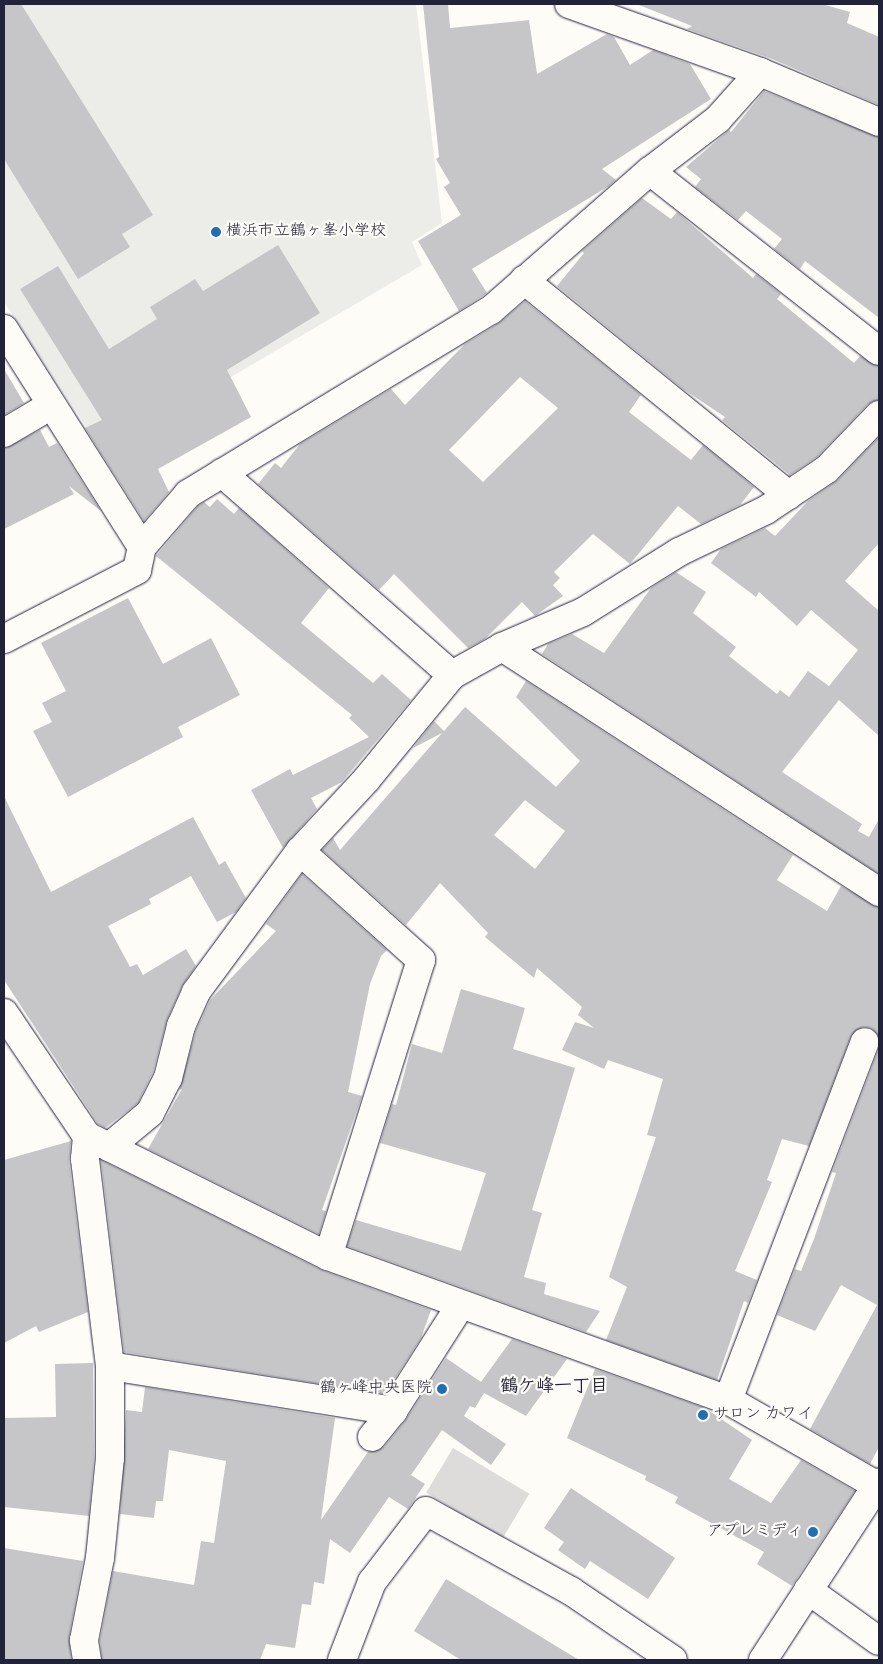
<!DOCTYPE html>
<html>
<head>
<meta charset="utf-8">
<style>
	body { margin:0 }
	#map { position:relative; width:883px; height:1664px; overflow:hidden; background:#fdfcf7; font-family:Dekko,"Klee One",sans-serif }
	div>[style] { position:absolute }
	.built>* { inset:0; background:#ecece9 }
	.green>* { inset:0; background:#dddcdb; transform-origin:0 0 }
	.building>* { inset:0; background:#c6c6c8 }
	.roads { filter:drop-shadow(0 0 1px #22223b) drop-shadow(0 0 1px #22223b) }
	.street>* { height:28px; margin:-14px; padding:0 14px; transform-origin:14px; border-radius:14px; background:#fdfcf7 }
	.dots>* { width:14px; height:14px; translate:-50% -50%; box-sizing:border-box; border:2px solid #fdfcf7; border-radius:50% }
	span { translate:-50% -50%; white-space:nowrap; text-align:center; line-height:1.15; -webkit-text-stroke:4.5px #fdfcf7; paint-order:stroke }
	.poi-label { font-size:16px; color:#22223b }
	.left { translate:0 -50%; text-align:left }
	.right { translate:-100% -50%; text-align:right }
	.neighbourhood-label { font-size:18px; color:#22223b; font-weight:700 }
	.frame { position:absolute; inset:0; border:5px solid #22223b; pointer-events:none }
</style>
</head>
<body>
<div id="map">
	<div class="built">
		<i style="clip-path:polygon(4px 4px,416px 4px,442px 223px,412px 242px,422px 265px,103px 452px,4px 302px)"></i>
	</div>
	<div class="green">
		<i style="left:453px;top:1448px;width:89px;height:52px;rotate:31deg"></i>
	</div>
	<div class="building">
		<i style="clip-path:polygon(4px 4px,21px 4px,153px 215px,122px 234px,130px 247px,78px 279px,4px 159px)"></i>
		<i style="clip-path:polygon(423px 4px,448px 4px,450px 28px,529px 20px,537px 74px,607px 34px,614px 37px,630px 65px,653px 50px,690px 64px,711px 99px,602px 169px,616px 180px,609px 186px,472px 269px,487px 293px,459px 311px,418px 241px,461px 215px,444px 187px,450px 183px,436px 159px,439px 157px)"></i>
		<i style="clip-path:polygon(822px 4px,850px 12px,847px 23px,879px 37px,879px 105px,770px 58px,687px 29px,692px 26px,639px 5px)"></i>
		<i style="clip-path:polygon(764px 91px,879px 137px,879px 318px,805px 261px,800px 269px,774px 249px,782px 239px,746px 211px,738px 220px,695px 187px,701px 179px,686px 167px,729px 130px,731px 132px)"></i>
		<i style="clip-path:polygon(642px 198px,671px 219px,677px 212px,753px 278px,756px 274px,781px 294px,777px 299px,854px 363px,860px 356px,879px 366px,879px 400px,868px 404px,817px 457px,790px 475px,722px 420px,725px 417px,683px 389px,557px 286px,584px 253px,582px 251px)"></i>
		<i style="clip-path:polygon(278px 245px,320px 313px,227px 370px,251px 417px,158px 469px,169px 492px,144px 521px,85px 428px,102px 420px,20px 289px,58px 266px,109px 349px,157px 319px,150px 307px,195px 279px,203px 291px)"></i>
		<i style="clip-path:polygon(evenodd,525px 301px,641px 395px,629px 412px,691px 460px,703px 445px,754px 487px,740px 505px,701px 524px,678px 506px,630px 564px,593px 534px,554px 572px,560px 578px,553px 585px,563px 596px,535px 616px,522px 602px,485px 639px,468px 648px,394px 574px,379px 590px,258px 484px,275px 463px,281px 468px,300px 444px,391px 389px,405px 405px,465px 344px,499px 323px,525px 301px,520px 377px,558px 408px,483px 482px,449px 450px,520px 377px)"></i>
		<i style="clip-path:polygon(4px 369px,24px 403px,4px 415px)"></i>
		<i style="clip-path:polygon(40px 430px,49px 447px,57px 443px,101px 511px,69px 486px,74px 494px,4px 529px,4px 449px)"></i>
		<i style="clip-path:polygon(879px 437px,879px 543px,845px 581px,879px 611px,879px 736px,839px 700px,782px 772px,862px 824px,858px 831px,869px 837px,879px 819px,879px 874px,542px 654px,548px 644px,572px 634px,604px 653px,651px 588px,676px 572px,706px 592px,693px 613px,736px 647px,729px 656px,777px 694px,780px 690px,789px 697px,808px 671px,829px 686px,858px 650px,811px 610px,797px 626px,759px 592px,756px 597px,711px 563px,721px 549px,765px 528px,775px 536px,808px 501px,838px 480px)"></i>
		<i style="clip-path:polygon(217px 499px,234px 514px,239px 508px,329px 588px,301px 623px,373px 683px,382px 674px,411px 700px,342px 782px,311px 798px,317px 809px,283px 848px,251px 790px,290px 769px,293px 775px,369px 737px,349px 718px,352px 715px,156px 556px,198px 506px,204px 502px,210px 507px)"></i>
		<i style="clip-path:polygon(128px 598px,163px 664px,211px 638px,240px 695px,178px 727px,183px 737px,68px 797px,33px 731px,52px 722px,42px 703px,66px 691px,41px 643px)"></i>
		<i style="clip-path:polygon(evenodd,526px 681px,793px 855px,777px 880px,827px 911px,841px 886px,879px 907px,879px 1037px,871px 1028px,863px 1027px,851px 1036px,809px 1146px,782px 1139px,767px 1180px,772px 1182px,735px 1271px,757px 1280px,748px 1303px,744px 1301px,717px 1380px,606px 1340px,627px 1287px,609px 1277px,656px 1137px,647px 1135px,663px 1079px,608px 1060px,604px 1069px,562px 1050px,575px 1022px,594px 1028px,578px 1015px,582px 1007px,537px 968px,534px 978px,485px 937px,488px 933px,440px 883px,406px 925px,322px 850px,333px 838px,340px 850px,442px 733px,413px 748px,434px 721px,444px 731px,465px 707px,556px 787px,580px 761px,516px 697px,526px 681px,525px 800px,565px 831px,535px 869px,494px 835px,525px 800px)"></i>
		<i style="clip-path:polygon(4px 796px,51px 892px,193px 817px,219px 865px,225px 861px,246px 898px,236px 912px,217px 922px,191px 876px,149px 899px,151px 904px,108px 926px,130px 967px,137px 964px,143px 975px,186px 949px,196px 966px,182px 986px,167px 1020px,153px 1072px,138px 1103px,105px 1128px,98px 1124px,4px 980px)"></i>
		<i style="clip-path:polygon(302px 874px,387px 950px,381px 956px,370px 984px,348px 1092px,362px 1096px,322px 1210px,326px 1211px,319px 1234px,148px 1149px,182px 1089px,179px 1090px,196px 1031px,210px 1000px,276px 931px,266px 924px)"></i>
		<i style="clip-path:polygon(461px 989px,525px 1008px,513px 1049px,575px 1068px,532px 1210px,542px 1213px,524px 1277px,546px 1283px,544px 1294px,600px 1311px,586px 1332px,347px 1246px,356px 1220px,461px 1251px,486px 1173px,380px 1143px,392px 1104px,396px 1105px,412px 1044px,442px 1053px)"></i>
		<i style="clip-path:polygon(879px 1048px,879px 1447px,870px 1464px,810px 1429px,877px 1305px,841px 1285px,815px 1331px,777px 1315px,795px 1269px,801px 1271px,814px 1239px,836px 1173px,832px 1172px,834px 1167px)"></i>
		<i style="clip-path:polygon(71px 1141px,69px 1161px,88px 1312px,39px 1332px,36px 1326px,4px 1343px,4px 1160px)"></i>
		<i style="clip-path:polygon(101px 1160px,321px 1270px,431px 1310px,421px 1338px,385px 1394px,347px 1384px,346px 1388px,124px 1352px)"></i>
		<i style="clip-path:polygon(512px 1339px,567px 1359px,526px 1416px,484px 1393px,475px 1408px,470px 1406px,464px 1416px,506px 1444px,491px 1465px,442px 1430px,411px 1475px,425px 1484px,408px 1509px,389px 1497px,350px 1553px,330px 1539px,324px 1584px,314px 1582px,311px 1605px,302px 1604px,295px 1648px,266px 1644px,260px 1660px,102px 1660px,100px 1640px,113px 1571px,194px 1585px,201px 1541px,214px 1543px,226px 1461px,169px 1450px,163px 1501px,156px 1501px,154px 1518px,120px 1514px,126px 1410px,142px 1412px,145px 1387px,335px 1418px,321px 1520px,368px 1452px,384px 1447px,405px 1421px,446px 1358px,481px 1382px)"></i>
		<i style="clip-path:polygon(93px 1363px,94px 1457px,89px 1516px,4px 1507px,4px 1418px,56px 1417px,55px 1364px)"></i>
		<i style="clip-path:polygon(595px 1369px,705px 1408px,752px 1440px,729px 1479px,771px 1503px,801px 1460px,855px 1491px,792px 1586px,757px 1564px,764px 1552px,675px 1503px,678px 1497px,645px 1480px,646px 1476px,567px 1438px)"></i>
		<i style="clip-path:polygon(571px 1488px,675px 1558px,648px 1599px,590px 1561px,585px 1569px,558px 1550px,564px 1542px,544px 1528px)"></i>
		<i style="clip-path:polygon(4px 1548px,83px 1561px,69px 1637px,71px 1660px,4px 1660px)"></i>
		<i style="clip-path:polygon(446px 1579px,579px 1660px,461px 1660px,414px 1631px)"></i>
	</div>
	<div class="roads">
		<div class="street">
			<i style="left:569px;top:4px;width:203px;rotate:19.6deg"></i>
			<i style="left:760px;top:72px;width:129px;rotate:22.8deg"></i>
			<i style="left:650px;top:171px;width:291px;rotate:38.2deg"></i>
			<i style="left:524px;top:280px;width:341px;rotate:39.1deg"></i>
			<i style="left:4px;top:329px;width:258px;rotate:57.7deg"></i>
			<i style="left:4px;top:433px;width:53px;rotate:-30.4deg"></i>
			<i style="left:222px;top:473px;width:306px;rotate:41.3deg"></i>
			<i style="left:4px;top:639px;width:150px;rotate:-27.4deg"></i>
			<i style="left:137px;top:570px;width:24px;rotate:-78deg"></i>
			<i style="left:142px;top:547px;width:70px;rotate:-49deg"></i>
			<i style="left:188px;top:494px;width:354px;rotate:-31.3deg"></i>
			<i style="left:491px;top:310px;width:211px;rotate:-41.2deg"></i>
			<i style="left:650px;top:171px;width:86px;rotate:-37.4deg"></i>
			<i style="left:718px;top:119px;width:63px;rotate:-48.2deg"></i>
			<i style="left:502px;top:647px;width:450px;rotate:33deg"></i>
			<i style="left:300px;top:851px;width:163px;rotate:42deg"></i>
			<i style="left:421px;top:960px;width:310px;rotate:107.4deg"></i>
			<i style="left:4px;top:1013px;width:148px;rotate:56deg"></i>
			<i style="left:87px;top:1136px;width:269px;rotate:26.5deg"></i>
			<i style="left:328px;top:1256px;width:425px;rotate:19.8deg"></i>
			<i style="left:728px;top:1400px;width:174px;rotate:29.9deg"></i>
			<i style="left:109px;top:1147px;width:53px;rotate:-39.7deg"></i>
			<i style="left:150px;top:1113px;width:39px;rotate:-63deg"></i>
			<i style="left:168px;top:1078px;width:54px;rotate:-76deg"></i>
			<i style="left:181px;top:1026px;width:37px;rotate:-66deg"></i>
			<i style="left:196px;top:992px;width:175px;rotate:-53.6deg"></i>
			<i style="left:300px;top:851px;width:97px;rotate:-47.1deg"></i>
			<i style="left:366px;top:780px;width:136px;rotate:-50.7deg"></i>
			<i style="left:452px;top:675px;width:57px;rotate:-29.2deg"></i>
			<i style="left:502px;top:647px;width:88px;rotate:-23.4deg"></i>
			<i style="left:583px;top:612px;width:113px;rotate:-32deg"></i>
			<i style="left:679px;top:552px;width:97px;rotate:-25.8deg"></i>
			<i style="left:766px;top:510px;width:73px;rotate:-33.9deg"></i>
			<i style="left:827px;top:469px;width:75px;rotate:-46.1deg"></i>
			<i style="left:110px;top:1366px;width:287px;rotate:9deg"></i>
			<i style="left:728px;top:1400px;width:383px;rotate:-69.1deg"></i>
			<i style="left:372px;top:1437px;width:33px;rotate:-51deg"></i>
			<i style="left:393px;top:1411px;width:125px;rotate:-57.5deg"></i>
			<i style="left:808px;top:1590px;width:87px;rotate:35.7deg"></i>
			<i style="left:87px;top:1660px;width:20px;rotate:-99deg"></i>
			<i style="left:84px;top:1640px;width:84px;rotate:-79deg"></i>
			<i style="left:100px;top:1558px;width:100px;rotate:-84.3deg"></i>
			<i style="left:110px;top:1458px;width:92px;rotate:-90deg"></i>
			<i style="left:110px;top:1366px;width:209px;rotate:-96.9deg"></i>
			<i style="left:85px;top:1159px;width:23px;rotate:-85deg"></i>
			<i style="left:342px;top:1660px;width:84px;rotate:-69deg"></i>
			<i style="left:372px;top:1582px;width:89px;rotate:-52.7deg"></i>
			<i style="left:426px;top:1511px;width:166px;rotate:28.9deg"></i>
			<i style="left:571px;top:1591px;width:123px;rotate:34.1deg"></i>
			<i style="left:763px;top:1660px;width:212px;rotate:-56.9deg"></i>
		</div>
	</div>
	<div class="dots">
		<i style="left:216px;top:232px;background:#1f6fb2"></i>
		<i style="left:442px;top:1389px;background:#1f6fb2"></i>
		<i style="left:703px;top:1415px;background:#1f6fb2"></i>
		<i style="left:813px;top:1532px;background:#1f6fb2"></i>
	</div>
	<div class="poi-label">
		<span class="left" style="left:226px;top:232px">横浜市立鶴ヶ峯小学校</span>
		<span class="right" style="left:432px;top:1389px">鶴ヶ峰中央医院</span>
		<span class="left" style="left:713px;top:1415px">サロン カワイ</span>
		<span class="right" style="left:803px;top:1532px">アプレミディ</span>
	</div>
	<div class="neighbourhood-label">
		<span style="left:554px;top:1388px">鶴ケ峰一丁目</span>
	</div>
	<div class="frame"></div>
</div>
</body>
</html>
